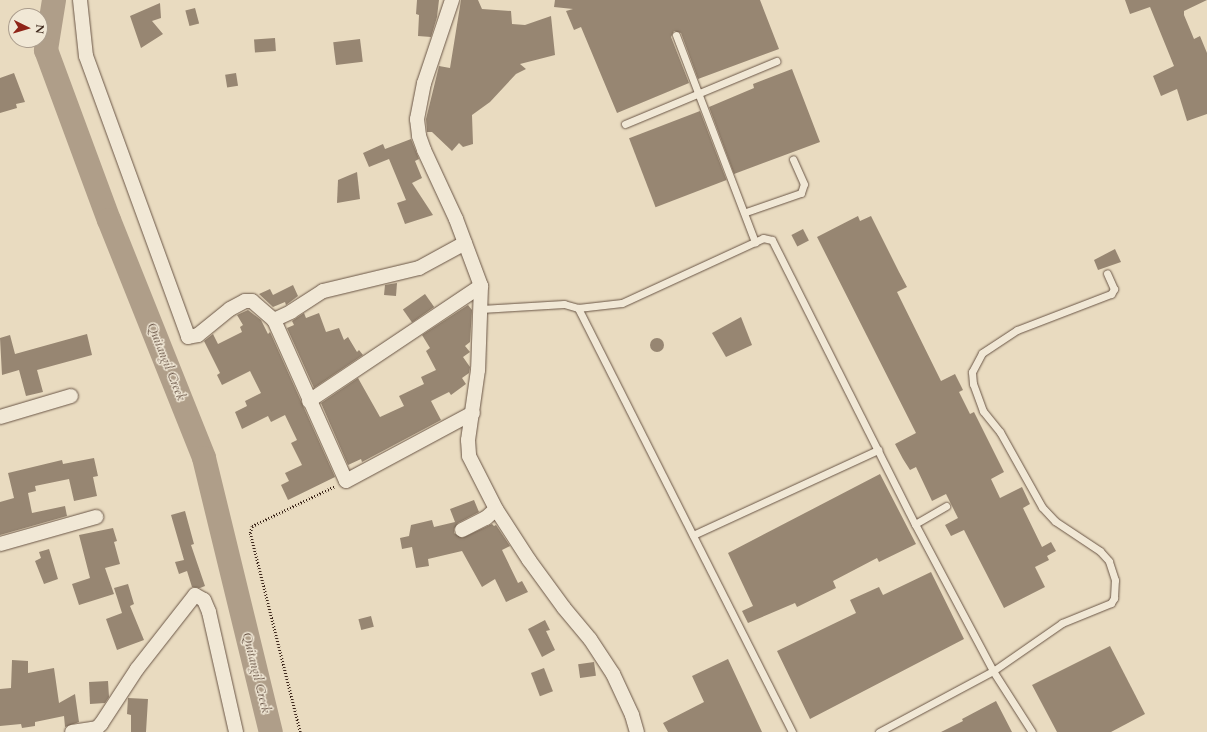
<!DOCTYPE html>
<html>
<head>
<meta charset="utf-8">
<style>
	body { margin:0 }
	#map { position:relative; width:1207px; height:732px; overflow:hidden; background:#e9dbc0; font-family:Cardo,serif }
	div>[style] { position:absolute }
	.river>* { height:24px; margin:-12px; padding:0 12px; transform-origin:12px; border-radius:12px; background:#af9e89 }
	.building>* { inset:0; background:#978672; transform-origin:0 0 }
	.round { border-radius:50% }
	.path>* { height:2.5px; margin-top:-1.25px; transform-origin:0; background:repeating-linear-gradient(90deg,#3f291d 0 1px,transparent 0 3px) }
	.roads { filter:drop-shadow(0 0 1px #6a5646) drop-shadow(0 0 1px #6a5646) }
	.lane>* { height:7px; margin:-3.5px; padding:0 3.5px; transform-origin:3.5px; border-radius:3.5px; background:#f1e8d6 }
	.street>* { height:14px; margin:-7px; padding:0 7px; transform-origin:7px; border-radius:7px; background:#f1e8d6 }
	span { translate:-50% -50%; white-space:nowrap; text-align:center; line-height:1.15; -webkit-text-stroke:3px #f1e8d6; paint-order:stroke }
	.water-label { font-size:13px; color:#614c3d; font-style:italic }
	.north { position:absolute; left:8px; top:8px; width:40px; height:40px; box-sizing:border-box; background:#f1e8d6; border:1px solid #aa9c8c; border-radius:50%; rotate:95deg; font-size:11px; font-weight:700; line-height:16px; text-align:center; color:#3f291d }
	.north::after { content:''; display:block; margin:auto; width:14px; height:18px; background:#8f2418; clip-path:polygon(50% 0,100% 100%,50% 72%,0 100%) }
</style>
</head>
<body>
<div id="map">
	<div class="river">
		<i style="left:54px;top:0;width:51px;rotate:99.1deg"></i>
		<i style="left:46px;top:50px;width:181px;rotate:69.7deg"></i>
		<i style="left:109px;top:220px;width:256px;rotate:68.2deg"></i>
		<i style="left:204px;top:458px;width:282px;rotate:76.3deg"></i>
	</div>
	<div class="building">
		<i style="clip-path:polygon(417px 0,439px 0,437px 17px,431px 37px,418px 36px,419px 15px,416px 14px)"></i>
		<i style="clip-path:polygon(461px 0,478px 0,482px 9px,511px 11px,512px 24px,525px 25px,551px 16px,555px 55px,520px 64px,526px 69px,516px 74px,490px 102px,472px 115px,473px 144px,463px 147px,459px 143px,452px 151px,432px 132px,427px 132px,426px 119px,439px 66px,450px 68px)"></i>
		<i style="clip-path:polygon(555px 0,760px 0,779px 49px,698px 79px,681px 33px,674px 31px,671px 37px,689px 83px,617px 113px,581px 27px,574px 30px,566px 11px,573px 9px,554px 7px)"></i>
		<i style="clip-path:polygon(1125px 0,1207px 0,1184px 11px,1184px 15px,1194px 39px,1200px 36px,1207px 53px,1207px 114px,1187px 121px,1177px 89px,1161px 96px,1153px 76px,1174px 66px,1150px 7px,1130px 14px)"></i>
		<i style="clip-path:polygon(160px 3px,161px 18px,152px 21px,163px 34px,141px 48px,130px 16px)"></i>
		<i style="left:195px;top:8px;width:16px;height:10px;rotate:75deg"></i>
		<i style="left:275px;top:38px;width:13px;height:21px;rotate:86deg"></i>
		<i style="left:360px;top:39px;width:23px;height:27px;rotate:83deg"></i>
		<i style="clip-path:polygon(792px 69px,820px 142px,734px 174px,709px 107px,754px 88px,753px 84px)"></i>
		<i style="clip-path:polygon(14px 73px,25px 102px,16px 104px,17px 108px,0 113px,0 78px)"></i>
		<i style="left:236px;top:73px;width:13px;height:11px;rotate:81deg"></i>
		<i style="left:700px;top:111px;width:74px;height:76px;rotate:69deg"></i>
		<i style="clip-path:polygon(411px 139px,419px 159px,415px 161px,422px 178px,412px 183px,433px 215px,405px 224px,397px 203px,406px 200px,389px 159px,369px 167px,363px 153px,383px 144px,385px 149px)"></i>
		<i style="clip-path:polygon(357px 172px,360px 199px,337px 203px,338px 180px)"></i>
		<i style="clip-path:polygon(858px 216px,860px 221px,871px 216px,899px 272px,907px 287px,897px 292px,941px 381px,955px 374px,963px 390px,959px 392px,970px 414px,974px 412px,1004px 472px,991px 479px,1000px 498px,1022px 487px,1030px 504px,1023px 508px,1042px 547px,1051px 542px,1056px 551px,1047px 556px,1049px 560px,1035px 567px,1045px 587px,1004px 608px,964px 530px,951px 536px,945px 525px,958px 518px,946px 494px,932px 501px,916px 467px,910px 470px,903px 459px,895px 444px,916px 433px,817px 237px)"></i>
		<i style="left:803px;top:229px;width:13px;height:13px;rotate:63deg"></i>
		<i style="clip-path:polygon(1115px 249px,1121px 262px,1098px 270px,1094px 260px)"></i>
		<i style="clip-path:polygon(397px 283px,396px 296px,384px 295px,385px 285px)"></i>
		<i style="clip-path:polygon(293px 285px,298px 296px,286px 305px,285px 302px,273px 307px,259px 294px,270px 289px,273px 295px)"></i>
		<i style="left:425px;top:294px;width:16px;height:27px;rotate:55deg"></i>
		<i style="clip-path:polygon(468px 305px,472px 310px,470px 342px,465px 346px,470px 352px,463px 357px,470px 367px,469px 373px,462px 378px,466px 384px,451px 395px,449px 392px,431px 401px,441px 420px,362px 462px,361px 459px,348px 465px,321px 403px,358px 378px,380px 417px,404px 406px,399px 396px,424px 384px,421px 377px,436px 370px,426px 351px,430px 348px,422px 335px)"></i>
		<i style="clip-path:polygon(248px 310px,261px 320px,268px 334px,270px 332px,335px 477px,288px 500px,281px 485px,289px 481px,285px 473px,302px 465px,291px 443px,297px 440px,285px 415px,271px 422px,268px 416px,242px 429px,235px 412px,247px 406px,245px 401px,261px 393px,250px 371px,222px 385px,217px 375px,220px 373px,204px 341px,213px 334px,218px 344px,242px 332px,240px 327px,243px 325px,237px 315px)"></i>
		<i style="clip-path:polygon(304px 313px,306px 318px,319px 313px,326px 332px,339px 328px,344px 340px,348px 337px,357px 352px,359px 350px,363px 355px,314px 388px,287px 328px,294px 325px,292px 321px)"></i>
		<i style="clip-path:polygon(741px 317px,752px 345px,726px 357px,712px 333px)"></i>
		<i style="clip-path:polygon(87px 334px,92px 355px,37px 370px,43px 392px,26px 396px,19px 370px,2px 375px,0 338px,10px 335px,15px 354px)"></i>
		<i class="round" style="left:650px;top:338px;width:14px;height:14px"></i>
		<i style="clip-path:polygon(94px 458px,98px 476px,93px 477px,97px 496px,74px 501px,69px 479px,35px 486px,36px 491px,28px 493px,32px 513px,65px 506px,67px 516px,0 535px,0 502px,14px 498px,8px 473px,62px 460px,63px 464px)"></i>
		<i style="clip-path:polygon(880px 474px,916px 544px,879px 562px,877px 558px,833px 581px,836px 588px,797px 607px,795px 603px,748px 623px,742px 611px,753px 606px,728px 553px)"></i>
		<i style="clip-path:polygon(474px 500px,479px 512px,458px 523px,454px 529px,454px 533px,462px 538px,492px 524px,494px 526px,496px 525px,510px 546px,502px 550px,518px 583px,522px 581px,528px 592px,506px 602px,495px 579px,482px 587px,462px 551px,428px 559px,429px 566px,416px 568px,412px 547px,402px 549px,400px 538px,409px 536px,411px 525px,432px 520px,434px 527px,455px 522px,450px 509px)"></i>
		<i style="clip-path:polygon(185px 511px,194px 544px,191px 545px,205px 586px,200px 588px,192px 587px,187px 571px,179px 574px,175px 562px,184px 560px,171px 515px)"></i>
		<i style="clip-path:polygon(113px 528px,117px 541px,114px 542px,120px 564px,105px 568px,114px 594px,79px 605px,72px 584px,90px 578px,79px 535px)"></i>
		<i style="clip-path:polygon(49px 549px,58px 579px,44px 584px,35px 561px,41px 558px,39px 552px)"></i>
		<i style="clip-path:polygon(931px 572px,964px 639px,810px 719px,777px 651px,856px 613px,850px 600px,879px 587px,883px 595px)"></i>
		<i style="clip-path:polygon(128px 584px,134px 604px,130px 606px,144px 640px,117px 650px,106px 619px,122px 613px,114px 588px)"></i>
		<i style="left:371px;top:616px;width:11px;height:13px;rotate:75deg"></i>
		<i style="clip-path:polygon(545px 620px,550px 630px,546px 631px,555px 650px,542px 657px,528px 629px)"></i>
		<i style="clip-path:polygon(1110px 646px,1145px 714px,1111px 732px,1057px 732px,1032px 685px)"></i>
		<i style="clip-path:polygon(728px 659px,762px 732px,668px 732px,663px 723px,704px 702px,692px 676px)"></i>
		<i style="clip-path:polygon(12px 660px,28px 661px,28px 673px,54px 668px,59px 703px,75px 694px,79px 722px,65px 727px,64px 716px,35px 722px,35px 726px,22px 728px,21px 724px,0 726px,0 689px,11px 688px)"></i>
		<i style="left:594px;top:662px;width:14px;height:16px;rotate:82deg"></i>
		<i style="left:544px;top:668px;width:25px;height:14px;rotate:69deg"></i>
		<i style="clip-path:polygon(108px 681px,109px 697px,105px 703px,90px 704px,89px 682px)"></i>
		<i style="clip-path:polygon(128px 698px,148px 699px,146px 732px,131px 732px,131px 715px,127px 714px)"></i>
		<i style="clip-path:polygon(996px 701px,1012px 732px,941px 732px,963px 721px,962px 719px)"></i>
	</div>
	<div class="path">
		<i style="left:300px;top:732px;width:205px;rotate:-104.1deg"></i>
		<i style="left:250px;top:533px;width:7px;rotate:-74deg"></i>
		<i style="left:252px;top:526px;width:92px;rotate:-25.7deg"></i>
	</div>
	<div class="roads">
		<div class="lane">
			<i style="left:676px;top:35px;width:222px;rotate:69.1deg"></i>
			<i style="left:625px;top:124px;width:164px;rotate:-22.6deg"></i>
			<i style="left:746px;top:212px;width:58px;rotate:-19.1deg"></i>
			<i style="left:801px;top:193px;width:9px;rotate:-72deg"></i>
			<i style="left:804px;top:184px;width:27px;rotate:-114deg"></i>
			<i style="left:578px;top:308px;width:44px;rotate:-6.5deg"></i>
			<i style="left:622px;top:303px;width:155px;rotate:-24.7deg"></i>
			<i style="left:763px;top:238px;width:9px;rotate:13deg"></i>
			<i style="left:772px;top:240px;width:318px;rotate:63.3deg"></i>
			<i style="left:915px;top:524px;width:166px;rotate:62deg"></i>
			<i style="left:993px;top:671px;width:72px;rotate:57.4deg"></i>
			<i style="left:481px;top:309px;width:83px;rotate:-3.4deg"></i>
			<i style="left:564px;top:304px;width:15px;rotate:16deg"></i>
			<i style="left:578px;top:308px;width:475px;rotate:63.2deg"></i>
			<i style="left:915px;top:524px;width:36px;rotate:-30deg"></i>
			<i style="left:693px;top:535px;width:204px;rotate:-24.7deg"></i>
			<i style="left:879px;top:732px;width:129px;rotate:-28.2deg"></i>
			<i style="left:993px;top:671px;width:84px;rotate:-34.8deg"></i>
			<i style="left:1062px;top:623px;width:53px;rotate:-22.2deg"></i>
			<i style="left:1111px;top:603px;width:6px;rotate:-59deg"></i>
			<i style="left:1114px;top:598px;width:18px;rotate:-87deg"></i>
			<i style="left:1115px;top:580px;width:20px;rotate:-108deg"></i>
			<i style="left:1109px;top:561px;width:13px;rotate:-132deg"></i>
			<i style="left:1100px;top:551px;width:54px;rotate:-146.3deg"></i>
			<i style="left:1055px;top:521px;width:19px;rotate:-133deg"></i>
			<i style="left:1042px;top:507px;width:86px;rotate:-119.2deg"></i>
			<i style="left:1000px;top:432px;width:27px;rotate:-129deg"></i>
			<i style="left:983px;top:411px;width:29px;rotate:-110deg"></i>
			<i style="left:973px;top:384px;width:12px;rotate:-95deg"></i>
			<i style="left:972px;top:372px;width:21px;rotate:-62deg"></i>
			<i style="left:982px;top:353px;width:42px;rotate:-33.3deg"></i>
			<i style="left:1017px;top:330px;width:101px;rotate:-21deg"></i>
			<i style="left:1111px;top:294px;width:6px;rotate:-59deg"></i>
			<i style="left:1114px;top:289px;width:17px;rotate:-114deg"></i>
		</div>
		<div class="street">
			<i style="left:80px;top:0;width:56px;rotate:83.9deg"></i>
			<i style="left:86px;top:56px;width:299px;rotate:70deg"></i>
			<i style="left:188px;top:337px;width:10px;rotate:-11deg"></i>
			<i style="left:198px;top:335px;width:41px;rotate:-39.1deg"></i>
			<i style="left:230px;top:309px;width:17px;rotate:-28deg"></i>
			<i style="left:245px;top:301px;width:7px"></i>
			<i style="left:252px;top:301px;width:29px;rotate:41deg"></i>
			<i style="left:452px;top:0;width:88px;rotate:108.6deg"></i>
			<i style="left:424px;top:83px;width:37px;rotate:101deg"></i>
			<i style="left:417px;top:119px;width:17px;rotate:83deg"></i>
			<i style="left:419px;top:136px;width:15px;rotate:70deg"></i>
			<i style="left:424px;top:150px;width:76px;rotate:65.1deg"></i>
			<i style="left:456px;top:219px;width:72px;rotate:69.5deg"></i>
			<i style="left:481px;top:286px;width:84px;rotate:92deg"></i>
			<i style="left:478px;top:370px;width:71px;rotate:98.1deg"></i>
			<i style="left:468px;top:440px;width:16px;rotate:86deg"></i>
			<i style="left:469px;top:456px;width:59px;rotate:63deg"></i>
			<i style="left:496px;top:509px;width:61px;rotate:57.1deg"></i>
			<i style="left:529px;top:560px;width:59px;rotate:53.9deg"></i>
			<i style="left:564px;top:608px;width:40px;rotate:50deg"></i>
			<i style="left:590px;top:639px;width:42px;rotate:56.7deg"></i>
			<i style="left:613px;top:674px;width:45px;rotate:65.1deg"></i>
			<i style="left:632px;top:715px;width:18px;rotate:74deg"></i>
			<i style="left:465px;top:243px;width:52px;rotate:151.5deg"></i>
			<i style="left:419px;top:268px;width:99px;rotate:166.5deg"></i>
			<i style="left:323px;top:291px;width:38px;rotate:147deg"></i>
			<i style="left:291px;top:312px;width:19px;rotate:155deg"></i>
			<i style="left:274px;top:320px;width:176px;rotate:65.9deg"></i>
			<i style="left:346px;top:481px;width:144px;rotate:-28.2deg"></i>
			<i style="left:309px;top:401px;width:207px;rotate:-33.8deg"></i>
			<i style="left:0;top:417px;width:74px;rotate:-16.5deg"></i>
			<i style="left:462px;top:530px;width:27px;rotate:-27deg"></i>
			<i style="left:486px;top:518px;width:13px;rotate:-42deg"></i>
			<i style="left:0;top:544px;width:100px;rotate:-15.7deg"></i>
			<i style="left:72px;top:732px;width:25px;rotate:-9deg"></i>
			<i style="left:97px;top:728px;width:6px;rotate:-45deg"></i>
			<i style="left:101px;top:724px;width:66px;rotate:-56.8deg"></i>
			<i style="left:137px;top:669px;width:94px;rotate:-51.9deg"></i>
			<i style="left:195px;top:595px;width:10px;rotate:29deg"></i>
			<i style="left:204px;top:600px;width:13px;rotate:67deg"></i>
			<i style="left:209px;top:612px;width:123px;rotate:77.3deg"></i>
		</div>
	</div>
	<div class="water-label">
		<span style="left:166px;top:362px;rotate:68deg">Quitangil Creek</span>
		<span style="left:256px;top:673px;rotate:76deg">Quitangil Creek</span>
	</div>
	<div class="north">N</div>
</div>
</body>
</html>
